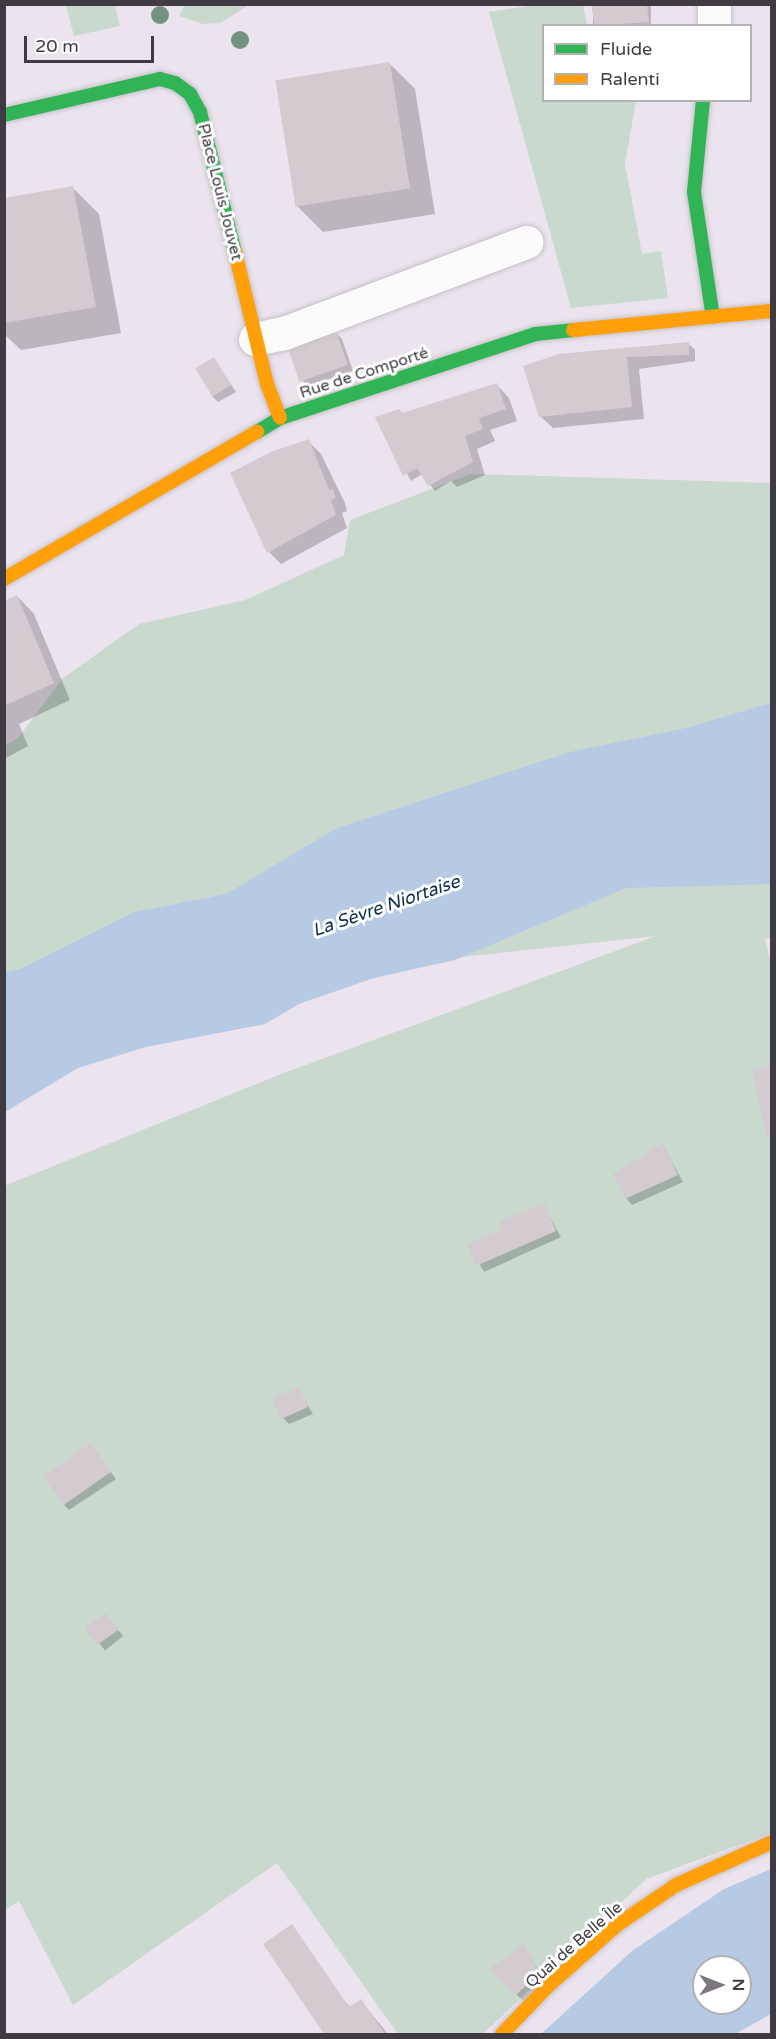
<!DOCTYPE html>
<html>
<head>
<meta charset="utf-8">
<style>
	body { margin:0 }
	#map { position:relative; width:776px; height:2039px; overflow:hidden; background:#ebe3ed; font-family:"Varela Round",sans-serif }
	div>[style] { position:absolute }
	.green>* { inset:0; background:#c9d9ce }
	.water>* { inset:0; background:#b6cae4 }
	.shadow>* { inset:0; background:#0003; transform-origin:0 0 }
	.building>* { inset:0; background:#d3cbcf; transform-origin:0 0 }
	.roads { filter:drop-shadow(0 0 2px #c6c1c8) drop-shadow(0 0 2px #c6c1c8) }
	.street>* { height:33px; margin:-16.5px; padding:0 16.5px; transform-origin:16.5px; border-radius:16.5px; background:#fcfbfc }
	.fast>* { height:14px; margin:-7px; padding:0 7px; transform-origin:7px; border-radius:7px; background:#30b455 }
	.slow>* { height:14px; margin:-7px; padding:0 7px; transform-origin:7px; border-radius:7px; background:#ff9f0a }
	.trees>* { width:18px; height:18px; margin:-9px; border-radius:50%; background:#759181 }
	span { translate:-50% -50%; white-space:nowrap; text-align:center; line-height:1.15; -webkit-text-stroke:6px #fff; paint-order:stroke }
	.street-label { font-size:16px; color:#403b42 }
	.water-label { font-size:18px; color:#0b2e4e; font-style:italic }
	.frame { position:absolute; inset:0; border:6px solid #403b42; pointer-events:none }
	.legend { position:absolute; left:542px; top:24px; width:210px; height:78px; box-sizing:border-box; background:#fff; border:2px solid #b3b1b3; margin:0; padding:8px 10px; list-style:none; font-size:18px; color:#403b42 }
	.legend li { display:flex; align-items:center; gap:12px; height:30px }
	.legend b { width:30px; border:2px solid #b3b1b3 }
	.north { position:absolute; left:692px; top:1955px; width:60px; height:60px; box-sizing:border-box; background:#fff; border:2px solid #b3b1b3; border-radius:50%; rotate:90deg; font-size:16px; font-weight:700; line-height:24px; text-align:center; color:#403b42 }
	.north::after { content:''; display:block; margin:auto; width:21px; height:27px; background:#7c767e; clip-path:polygon(50% 0,100% 100%,50% 72%,0 100%) }
	.scale { position:absolute; left:24px; top:36px; width:130px; height:27px; box-sizing:border-box; border:3px solid #403b42; border-top:0; padding-left:8px; font-size:18px; line-height:21px; white-space:nowrap; color:#403b42; -webkit-text-stroke:4px #fff; paint-order:stroke }
</style>
</head>
<body>
<div id="map">
	<div class="green">
		<i style="clip-path:polygon(185px 4px,249px 4px,249px 5px,220px 23px,203px 24px,179px 16px)"></i>
		<i style="clip-path:polygon(541px 4px,583px 5px,587px 25px,544px 26px,544px 100px,636px 101px,625px 164px,642px 254px,661px 251px,668px 298px,571px 308px,489px 12px)"></i>
		<i style="clip-path:polygon(66px 5px,115px 5px,120px 26px,74px 36px)"></i>
		<i style="clip-path:polygon(471px 474px,771px 483px,772px 938px,765px 939px,772px 968px,771px 1833px,646px 1879px,483px 2034px,398px 2034px,277px 1863px,73px 2005px,19px 1901px,5px 1910px,4px 1186px,284px 1073px,656px 936px,5px 1006px,5px 746px,19px 737px,63px 678px,139px 624px,245px 600px,344px 555px,350px 520px)"></i>
	</div>
	<div class="water">
		<i style="clip-path:polygon(771px 703px,771px 884px,626px 888px,455px 960px,374px 978px,299px 1004px,265px 1024px,146px 1047px,78px 1068px,5px 1112px,5px 972px,20px 969px,134px 912px,226px 894px,337px 828px,570px 752px,686px 728px)"></i>
		<i style="clip-path:polygon(evenodd,771px 1869px,771px 2014px,735px 2034px,541px 2034px,632px 1951px,724px 1889px,771px 1869px,704px 1967px,740px 1967px,740px 2003px,704px 2003px,704px 1967px)"></i>
	</div>
	<div class="shadow">
		<i style="left:593px;top:4px;width:58px;height:22px"></i>
		<i style="clip-path:polygon(389px 63px,415px 89px,435px 214px,323px 232px,297px 206px)"></i>
		<i style="clip-path:polygon(73px 188px,99px 214px,121px 333px,21px 350px,4px 334px,4px 200px)"></i>
		<i style="clip-path:polygon(336px 333px,342px 339px,353px 371px,308px 386px,302px 380px)"></i>
		<i style="clip-path:polygon(689px 344px,695px 350px,695px 361px,639px 369px,644px 419px,553px 428px,540px 416px,559px 355px)"></i>
		<i style="clip-path:polygon(214px 359px,236px 392px,218px 402px,212px 396px)"></i>
		<i style="clip-path:polygon(497px 385px,509px 398px,517px 421px,490px 430px,495px 441px,477px 449px,485px 475px,457px 487px,451px 481px,435px 491px,422px 474px,411px 481px,377px 418px,403px 414px)"></i>
		<i style="clip-path:polygon(308px 441px,321px 454px,345px 503px,347px 511px,342px 513px,347px 528px,281px 564px,269px 552px)"></i>
		<i style="clip-path:polygon(17px 596px,34px 614px,70px 700px,19px 724px,28px 746px,4px 759px,4px 603px)"></i>
		<i style="clip-path:polygon(663px 1145px,683px 1182px,632px 1205px,626px 1198px)"></i>
		<i style="clip-path:polygon(543px 1204px,561px 1237px,484px 1272px,469px 1245px,503px 1229px)"></i>
		<i style="clip-path:polygon(298px 1389px,313px 1414px,289px 1424px,283px 1418px)"></i>
		<i style="clip-path:polygon(91px 1445px,116px 1479px,69px 1510px,63px 1504px)"></i>
		<i style="left:106px;top:1615px;width:27px;height:23px;rotate:51deg"></i>
		<i style="clip-path:polygon(292px 1926px,342px 1998px,351px 2008px,361px 2001px,388px 2034px,326px 2034px,265px 1945px)"></i>
		<i style="clip-path:polygon(524px 1946px,544px 1980px,523px 2001px,492px 1969px)"></i>
	</div>
	<div class="building">
		<i style="clip-path:polygon(591px 4px,647px 4px,649px 22px,595px 26px)"></i>
		<i style="left:390px;top:62px;width:128px;height:116px;rotate:81deg"></i>
		<i style="clip-path:polygon(73px 186px,96px 307px,4px 323px,4px 198px)"></i>
		<i style="left:336px;top:331px;width:36px;height:51px;rotate:71deg"></i>
		<i style="clip-path:polygon(689px 342px,689px 355px,627px 357px,632px 407px,539px 417px,523px 366px,559px 354px)"></i>
		<i style="left:214px;top:357px;width:33px;height:22px;rotate:59deg"></i>
		<i style="clip-path:polygon(497px 383px,506px 409px,479px 418px,483px 429px,465px 436px,473px 462px,428px 486px,417px 468px,403px 476px,375px 417px,399px 409px,402px 413px)"></i>
		<i style="clip-path:polygon(309px 439px,329px 490px,333px 489px,336px 498px,331px 500px,336px 515px,267px 553px,230px 473px,273px 451px)"></i>
		<i style="clip-path:polygon(17px 595px,54px 683px,4px 706px,4px 601px)"></i>
		<i style="clip-path:polygon(772px 1065px,772px 1132px,766px 1135px,752px 1070px)"></i>
		<i style="clip-path:polygon(663px 1143px,678px 1175px,625px 1199px,613px 1174px)"></i>
		<i style="clip-path:polygon(544px 1202px,556px 1231px,476px 1266px,467px 1244px,502px 1229px,499px 1222px)"></i>
		<i style="left:299px;top:1387px;width:22px;height:29px;rotate:66deg"></i>
		<i style="left:91px;top:1443px;width:35px;height:58px;rotate:55deg"></i>
		<i style="left:106px;top:1613px;width:21px;height:26px;rotate:55deg"></i>
		<i style="clip-path:polygon(292px 1924px,349px 2007px,361px 1999px,385px 2034px,324px 2034px,263px 1944px)"></i>
		<i style="clip-path:polygon(524px 1944px,539px 1973px,515px 1996px,489px 1969px)"></i>
	</div>
	<div class="roads">
		<div class="street">
			<i style="left:714px;top:4px;width:22px;rotate:90deg"></i>
			<i style="left:255px;top:339px;width:30px;rotate:-12deg"></i>
			<i style="left:284px;top:333px;width:259px;rotate:-20.6deg"></i>
		</div>
		<div class="fast">
			<i style="left:703px;top:100px;width:92px;rotate:95.6deg"></i>
			<i style="left:694px;top:192px;width:126px;rotate:81.4deg"></i>
			<i style="left:4px;top:115px;width:160px;rotate:-13deg"></i>
			<i style="left:160px;top:79px;width:16px;rotate:15deg"></i>
			<i style="left:175px;top:83px;width:19px;rotate:36deg"></i>
			<i style="left:190px;top:94px;width:21px;rotate:61deg"></i>
			<i style="left:200px;top:112px;width:144px;rotate:76deg"></i>
			<i style="left:257px;top:432px;width:27px;rotate:-31deg"></i>
			<i style="left:280px;top:418px;width:269px;rotate:-18.2deg"></i>
			<i style="left:536px;top:334px;width:37px;rotate:-6deg"></i>
		</div>
		<div class="slow">
			<i style="left:235px;top:252px;width:136px;rotate:76.4deg"></i>
			<i style="left:267px;top:384px;width:36px;rotate:69deg"></i>
			<i style="left:573px;top:330px;width:200px;rotate:-5.5deg"></i>
			<i style="left:4px;top:579px;width:293px;rotate:-30.2deg"></i>
			<i style="left:502px;top:2034px;width:65px;rotate:-46.2deg"></i>
			<i style="left:547px;top:1987px;width:94px;rotate:-41.5deg"></i>
			<i style="left:617px;top:1925px;width:71px;rotate:-34.1deg"></i>
			<i style="left:676px;top:1885px;width:105px;rotate:-24.1deg"></i>
		</div>
	</div>
	<div class="trees">
		<i style="left:160px;top:15px"></i>
		<i style="left:240px;top:40px"></i>
	</div>
	<div class="street-label">
		<span style="left:220px;top:192px;rotate:76deg">Place Louis Jouvet</span>
		<span style="left:364px;top:373px;rotate:-18deg">Rue de Comporté</span>
		<span style="left:574px;top:1945px;rotate:-41deg">Quai de Belle Île</span>
	</div>
	<div class="water-label">
		<span style="left:386px;top:906px;rotate:-19deg">La Sèvre Niortaise</span>
	</div>
	<div class="frame"></div>
	<ul class="legend">
	<li><b style="height:8px;background:#30b455"></b>Fluide</li>
	<li><b style="height:8px;background:#ff9f0a"></b>Ralenti</li>
	</ul>
	<div class="north">N</div>
	<div class="scale">20 m</div>
</div>
</body>
</html>
